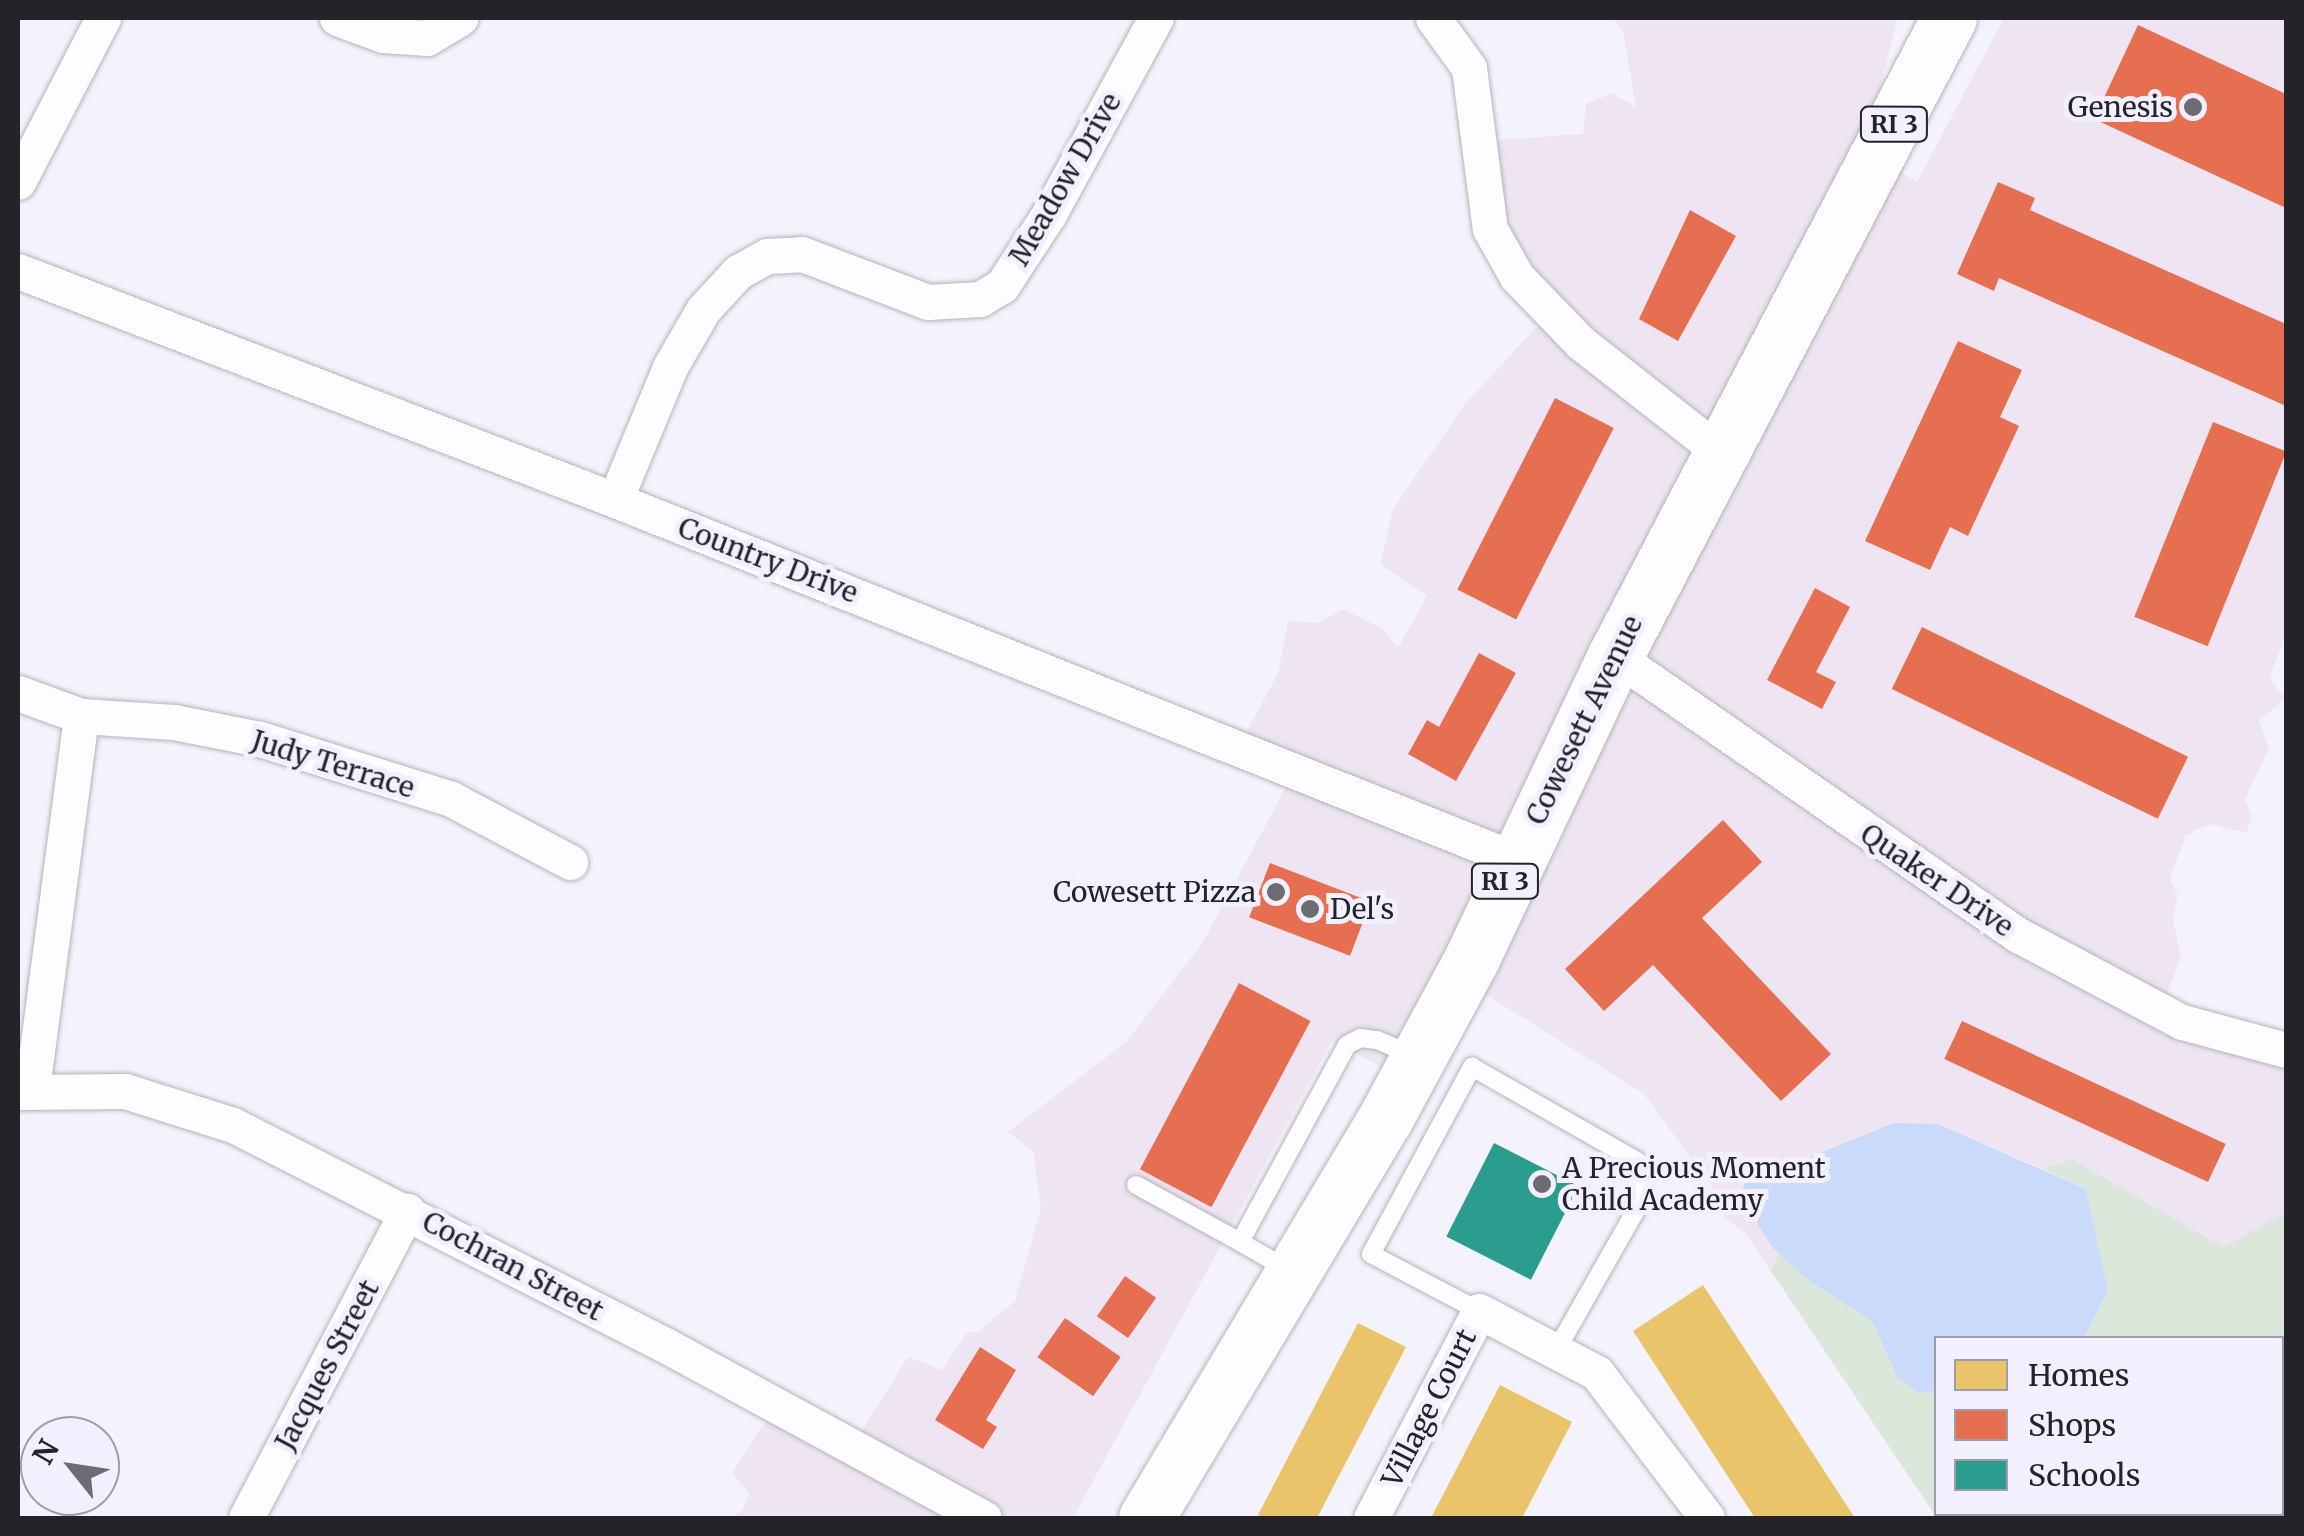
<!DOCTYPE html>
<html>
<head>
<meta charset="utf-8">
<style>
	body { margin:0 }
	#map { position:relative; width:2304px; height:1536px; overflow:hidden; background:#f4f2fc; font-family:Merriweather,serif }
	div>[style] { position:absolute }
	.commercial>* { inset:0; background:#efe5f2 }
	.green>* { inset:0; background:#dae7da }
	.water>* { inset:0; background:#c9dafa }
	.homes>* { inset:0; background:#e9c46a }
	.shops>* { inset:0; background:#e76f51; transform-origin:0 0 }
	.schools>* { inset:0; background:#2a9d8f; transform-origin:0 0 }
	.stream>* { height:10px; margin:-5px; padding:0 5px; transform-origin:5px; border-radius:5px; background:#c9dafa }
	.roads { filter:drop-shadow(0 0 2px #b5b3ba) drop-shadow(0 0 2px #b5b3ba) }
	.lane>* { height:18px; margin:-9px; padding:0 9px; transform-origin:9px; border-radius:9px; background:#fdfdff }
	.street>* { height:35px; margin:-17.5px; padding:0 17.5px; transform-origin:17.5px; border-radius:17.5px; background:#fdfdff }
	.primary>* { height:55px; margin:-27.5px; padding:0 27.5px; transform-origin:27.5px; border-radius:27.5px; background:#fdfdff }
	.dots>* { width:28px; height:28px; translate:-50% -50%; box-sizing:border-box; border:5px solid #f2efff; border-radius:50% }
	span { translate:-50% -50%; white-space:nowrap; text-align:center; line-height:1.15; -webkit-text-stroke:10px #f2efff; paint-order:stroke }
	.shield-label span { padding:2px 8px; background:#f2efff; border:2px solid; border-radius:8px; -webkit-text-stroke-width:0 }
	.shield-label { font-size:25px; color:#242329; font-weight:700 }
	.poi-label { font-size:28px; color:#242329 }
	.right { translate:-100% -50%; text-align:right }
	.left { translate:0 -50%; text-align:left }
	.street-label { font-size:28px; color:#242329 }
	.frame { position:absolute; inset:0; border:20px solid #242329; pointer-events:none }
	.legend { position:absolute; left:1934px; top:1336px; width:350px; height:180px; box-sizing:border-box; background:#f2efff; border:2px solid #a09da9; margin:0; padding:12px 18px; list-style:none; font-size:30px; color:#242329 }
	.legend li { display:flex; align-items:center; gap:20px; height:50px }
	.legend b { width:50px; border:2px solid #a09da9 }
	.north { position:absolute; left:20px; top:1416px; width:100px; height:100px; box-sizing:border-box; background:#f2efff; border:2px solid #a09da9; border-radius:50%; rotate:300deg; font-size:28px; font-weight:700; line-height:40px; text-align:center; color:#242329 }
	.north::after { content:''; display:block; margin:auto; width:35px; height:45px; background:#6d6b73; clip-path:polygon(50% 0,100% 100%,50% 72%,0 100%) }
</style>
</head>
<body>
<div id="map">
	<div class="commercial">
		<i style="clip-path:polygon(1612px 18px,1898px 18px,1864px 150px,1917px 182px,2004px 18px,2286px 18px,2286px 633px,2270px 678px,2285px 699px,2259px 721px,2269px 749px,2245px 799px,2252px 816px,2246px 833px,2210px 824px,2186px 835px,2170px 879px,2178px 896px,2173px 919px,2181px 957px,2163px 1006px,2286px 1051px,2286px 1212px,2223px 1247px,2072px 1159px,2043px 1169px,1938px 1124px,1754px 1175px,1779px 1251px,1771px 1271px,1745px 1233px,1723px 1217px,1712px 1187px,1644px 1094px,1460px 978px,1399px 1076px,1332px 1041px,1073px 1518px,729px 1518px,742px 1511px,749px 1493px,732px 1473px,777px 1403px,859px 1435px,908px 1357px,942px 1370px,967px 1333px,978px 1332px,1015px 1301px,1041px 1208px,1033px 1151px,1008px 1132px,1127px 1041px,1203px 942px,1292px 776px,1238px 748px,1278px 673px,1288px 621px,1319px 623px,1343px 609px,1383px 629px,1398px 648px,1427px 596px,1380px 564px,1393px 509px,1465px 404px,1542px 321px,1513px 274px,1481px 141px,1583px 134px,1586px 104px,1612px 93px,1636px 107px,1623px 31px)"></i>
	</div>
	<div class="green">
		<i style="clip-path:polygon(2072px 1159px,2223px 1247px,2286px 1212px,2286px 1518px,1937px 1518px,1771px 1271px,1779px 1251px,1809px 1281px,1873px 1322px,1897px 1377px,1918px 1392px,1936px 1391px,1936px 1514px,2282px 1514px,2282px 1338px,2084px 1338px,2108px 1290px,2086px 1189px,2043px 1169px)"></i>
	</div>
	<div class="water">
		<i style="clip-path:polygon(1894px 1123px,1938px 1124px,2086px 1189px,2108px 1290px,2084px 1338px,1936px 1338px,1936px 1391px,1918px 1393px,1897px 1377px,1873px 1322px,1809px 1281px,1773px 1248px,1739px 1196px,1745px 1183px)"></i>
	</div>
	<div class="homes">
		<i style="clip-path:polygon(1703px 1285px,1855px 1518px,1755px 1518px,1633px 1331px)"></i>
		<i style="clip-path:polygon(1358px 1323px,1406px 1347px,1317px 1518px,1265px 1518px,1258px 1515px)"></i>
		<i style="clip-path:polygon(1500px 1385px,1572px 1422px,1522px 1518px,1431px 1518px)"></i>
	</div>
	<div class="shops">
		<i style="clip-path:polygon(2138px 25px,2286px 94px,2286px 208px,2094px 119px)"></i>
		<i style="clip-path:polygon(1998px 182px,2035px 198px,2030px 210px,2286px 324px,2286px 406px,1999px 278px,1994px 291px,1957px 274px)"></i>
		<i style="clip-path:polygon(1690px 210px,1736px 236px,1678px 341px,1639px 319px)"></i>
		<i style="clip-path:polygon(1958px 341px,2022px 370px,2000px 417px,2019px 426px,1968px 536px,1950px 527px,1930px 570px,1865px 541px)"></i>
		<i style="left:1555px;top:398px;width:66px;height:215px;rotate:27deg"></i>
		<i style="left:2213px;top:422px;width:79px;height:210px;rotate:22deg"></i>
		<i style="clip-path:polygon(1815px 588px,1850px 607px,1816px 672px,1836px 682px,1822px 709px,1767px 680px)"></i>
		<i style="left:1922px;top:627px;width:296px;height:69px;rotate:26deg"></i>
		<i style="clip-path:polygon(1479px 653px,1516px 673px,1456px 781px,1408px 754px,1427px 720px,1439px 727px)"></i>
		<i style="clip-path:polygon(1723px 820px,1762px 862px,1702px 918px,1831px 1054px,1781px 1101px,1653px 965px,1604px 1011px,1565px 969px)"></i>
		<i style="left:1270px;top:863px;width:108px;height:58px;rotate:21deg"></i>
		<i style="left:1239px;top:983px;width:81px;height:211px;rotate:28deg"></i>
		<i style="left:1962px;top:1021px;width:291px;height:42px;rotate:25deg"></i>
		<i style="left:1125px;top:1276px;width:38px;height:49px;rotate:35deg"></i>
		<i style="left:1065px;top:1318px;width:68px;height:48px;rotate:35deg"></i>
		<i style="clip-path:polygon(980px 1347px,1016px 1370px,986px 1420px,997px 1427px,983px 1449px,935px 1420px)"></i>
	</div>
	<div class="schools">
		<i style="left:1494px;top:1143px;width:95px;height:105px;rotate:27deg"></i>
	</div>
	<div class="stream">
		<i style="left:2030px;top:1514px;width:4px;rotate:63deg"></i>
	</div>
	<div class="roads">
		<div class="lane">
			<i style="left:1136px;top:1185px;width:119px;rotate:28.7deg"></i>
			<i style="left:1240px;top:1242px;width:224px;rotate:-61.5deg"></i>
			<i style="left:1347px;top:1045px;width:15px;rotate:-28deg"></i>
			<i style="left:1360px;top:1038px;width:17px;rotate:7deg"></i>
			<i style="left:1377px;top:1040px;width:39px;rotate:23deg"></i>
			<i style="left:1240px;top:1242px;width:54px;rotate:29.9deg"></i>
			<i style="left:1479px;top:1311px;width:122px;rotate:-152.2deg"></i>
			<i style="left:1371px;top:1254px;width:213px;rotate:-61.6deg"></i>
			<i style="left:1472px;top:1067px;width:190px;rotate:29.7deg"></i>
			<i style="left:1637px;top:1161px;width:42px;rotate:85.9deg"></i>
			<i style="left:1640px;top:1203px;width:170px;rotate:119.6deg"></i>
		</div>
		<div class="street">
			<i style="left:337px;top:18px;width:49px;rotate:20.3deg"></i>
			<i style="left:383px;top:35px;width:44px;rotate:3.9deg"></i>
			<i style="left:427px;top:38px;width:39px;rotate:-31deg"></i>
			<i style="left:1433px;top:18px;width:62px;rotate:54.2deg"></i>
			<i style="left:1469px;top:68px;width:162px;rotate:82.6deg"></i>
			<i style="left:1490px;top:229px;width:55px;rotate:60.6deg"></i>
			<i style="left:1517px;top:277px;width:92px;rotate:45.9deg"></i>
			<i style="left:1581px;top:343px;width:177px;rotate:38.1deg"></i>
			<i style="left:18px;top:182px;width:185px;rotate:-62.6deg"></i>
			<i style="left:18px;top:271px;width:639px;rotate:20.99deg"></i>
			<i style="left:615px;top:500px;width:969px;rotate:21.75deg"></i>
			<i style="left:615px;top:500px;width:144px;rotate:-67.5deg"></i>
			<i style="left:670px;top:367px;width:66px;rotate:-59.9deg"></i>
			<i style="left:703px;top:310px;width:52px;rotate:-47.4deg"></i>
			<i style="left:738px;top:272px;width:33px;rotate:-29deg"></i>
			<i style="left:767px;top:256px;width:35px;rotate:-3deg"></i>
			<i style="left:802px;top:254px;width:135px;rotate:20.9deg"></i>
			<i style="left:928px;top:302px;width:52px;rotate:-3.3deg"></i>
			<i style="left:980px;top:299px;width:26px;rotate:-31deg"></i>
			<i style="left:1002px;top:286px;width:86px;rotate:-56.9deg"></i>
			<i style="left:1049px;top:214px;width:223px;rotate:-61.4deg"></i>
			<i style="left:1615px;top:656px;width:492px;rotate:34.7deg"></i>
			<i style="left:2020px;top:936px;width:183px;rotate:28deg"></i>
			<i style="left:2182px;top:1022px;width:108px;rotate:15.1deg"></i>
			<i style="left:18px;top:693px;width:67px;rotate:20.1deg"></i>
			<i style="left:81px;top:716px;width:93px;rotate:3.7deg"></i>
			<i style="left:174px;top:722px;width:88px;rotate:11.2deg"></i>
			<i style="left:260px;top:739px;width:200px;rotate:17.4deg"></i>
			<i style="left:451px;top:799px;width:135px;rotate:27.9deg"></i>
			<i style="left:32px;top:1089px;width:376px;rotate:-82.5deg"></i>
			<i style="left:18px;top:1092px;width:107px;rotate:-0.5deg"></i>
			<i style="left:125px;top:1091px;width:113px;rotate:17.5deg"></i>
			<i style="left:233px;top:1125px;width:485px;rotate:27deg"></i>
			<i style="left:665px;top:1345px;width:363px;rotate:28.5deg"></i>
			<i style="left:246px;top:1518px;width:347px;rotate:-62.3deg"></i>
			<i style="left:1371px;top:1518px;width:233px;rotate:-62.4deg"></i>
			<i style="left:1479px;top:1311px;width:133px;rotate:27.7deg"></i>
			<i style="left:1597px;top:1373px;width:182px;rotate:52.8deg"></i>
		</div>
		<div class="primary">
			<i style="left:1146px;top:1518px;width:465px;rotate:-59.1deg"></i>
			<i style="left:1385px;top:1119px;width:183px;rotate:-61.6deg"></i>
			<i style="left:1472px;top:958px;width:334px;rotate:-64.7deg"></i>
			<i style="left:1615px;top:656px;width:720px;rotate:-62.37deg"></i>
		</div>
	</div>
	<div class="dots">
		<i style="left:2193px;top:107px;background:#6d6b73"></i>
		<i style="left:1276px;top:892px;background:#6d6b73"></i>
		<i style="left:1310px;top:909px;background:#6d6b73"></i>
		<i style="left:1542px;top:1184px;background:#6d6b73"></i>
	</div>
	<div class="shield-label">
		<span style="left:1894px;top:124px">RI 3</span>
		<span style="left:1505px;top:881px">RI 3</span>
	</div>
	<div class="poi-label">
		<span class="right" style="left:2173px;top:107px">Genesis</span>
		<span class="right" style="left:1256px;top:892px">Cowesett Pizza</span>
		<span class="left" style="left:1330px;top:909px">Del's</span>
		<span class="left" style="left:1562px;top:1184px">A Precious Moment<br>Child Academy</span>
	</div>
	<div class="street-label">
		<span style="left:1065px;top:179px;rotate:-60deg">Meadow Drive</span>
		<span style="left:768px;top:560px;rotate:21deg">Country Drive</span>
		<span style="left:1584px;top:720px;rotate:-64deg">Cowesett Avenue</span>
		<span style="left:333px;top:764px;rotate:17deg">Judy Terrace</span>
		<span style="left:1937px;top:880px;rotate:34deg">Quaker Drive</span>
		<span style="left:513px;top:1266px;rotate:28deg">Cochran Street</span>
		<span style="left:327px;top:1365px;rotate:-62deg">Jacques Street</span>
		<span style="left:1429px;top:1408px;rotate:-63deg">Village Court</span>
	</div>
	<div class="frame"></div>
	<ul class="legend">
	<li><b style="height:28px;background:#e9c46a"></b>Homes</li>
	<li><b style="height:28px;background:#e76f51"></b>Shops</li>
	<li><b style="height:28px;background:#2a9d8f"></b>Schools</li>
	</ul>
	<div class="north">N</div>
</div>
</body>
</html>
